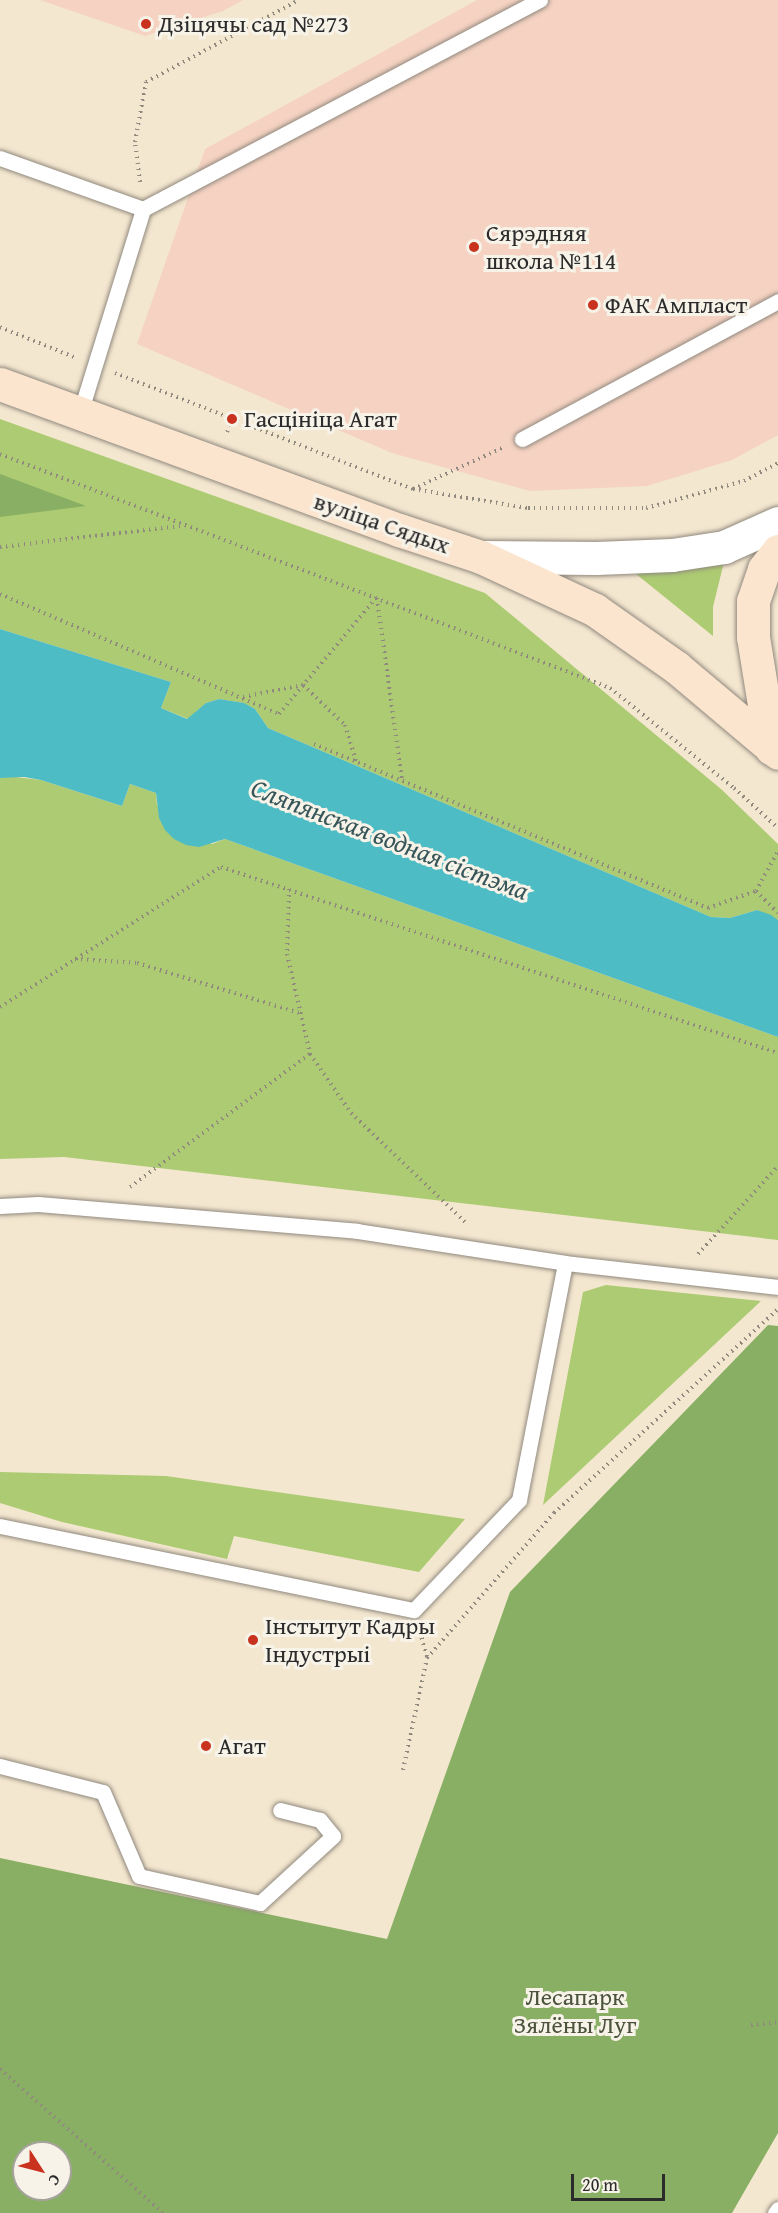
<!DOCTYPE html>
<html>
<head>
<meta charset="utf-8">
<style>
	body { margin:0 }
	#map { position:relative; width:778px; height:2213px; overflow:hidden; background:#f4e7d0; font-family:"Gentium Book Plus",serif }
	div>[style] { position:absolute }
	.built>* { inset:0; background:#f5d2c2 }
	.green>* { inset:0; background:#accb72 }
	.forest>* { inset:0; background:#89af64 }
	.water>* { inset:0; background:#4ebcc4 }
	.path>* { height:4px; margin-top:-2px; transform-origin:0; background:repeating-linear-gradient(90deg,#90897e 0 1.5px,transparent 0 6px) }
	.roads { filter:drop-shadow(0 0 2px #90897e) drop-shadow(0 0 2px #90897e) }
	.service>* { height:15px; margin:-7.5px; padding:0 7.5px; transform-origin:7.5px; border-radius:7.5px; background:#fff }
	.tertiary>* { height:33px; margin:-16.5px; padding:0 16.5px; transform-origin:16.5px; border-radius:16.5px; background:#fff }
	.secondary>* { height:33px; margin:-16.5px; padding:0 16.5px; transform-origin:16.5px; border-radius:16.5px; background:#fbe5cf }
	.dots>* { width:16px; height:16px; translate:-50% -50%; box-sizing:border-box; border:3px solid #f7f3e8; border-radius:50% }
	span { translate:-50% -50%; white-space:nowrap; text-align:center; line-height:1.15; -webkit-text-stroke:6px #f7f3e8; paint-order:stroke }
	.poi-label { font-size:24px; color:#2b2b2b }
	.left { translate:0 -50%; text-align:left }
	.street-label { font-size:24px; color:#2b2b2b }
	.park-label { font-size:24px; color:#4b533d }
	.water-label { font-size:26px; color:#365659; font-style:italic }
	.north { position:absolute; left:12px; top:2141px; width:60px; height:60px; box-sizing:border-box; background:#f7f3e8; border:2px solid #a5a39c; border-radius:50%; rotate:126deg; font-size:16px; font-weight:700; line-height:24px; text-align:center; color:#2b2b2b }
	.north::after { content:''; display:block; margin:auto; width:21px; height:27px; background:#c8321e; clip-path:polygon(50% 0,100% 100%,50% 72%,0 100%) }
	.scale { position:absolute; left:571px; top:2174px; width:94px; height:27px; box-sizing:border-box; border:3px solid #2b2b2b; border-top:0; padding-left:8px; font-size:18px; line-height:21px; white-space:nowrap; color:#2b2b2b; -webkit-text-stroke:4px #f7f3e8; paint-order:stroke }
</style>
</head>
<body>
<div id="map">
	<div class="built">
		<i style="clip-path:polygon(40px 0,243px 0,223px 11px,145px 36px)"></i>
		<i style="clip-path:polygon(477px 0,778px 0,778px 435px,732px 460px,647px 486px,530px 491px,392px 453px,137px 344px,205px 149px)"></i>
	</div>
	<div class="green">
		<i style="clip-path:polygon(0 419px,485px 593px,721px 789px,778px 844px,778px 920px,757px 910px,730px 918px,711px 917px,268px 728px,255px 709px,243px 703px,219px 699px,206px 703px,188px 719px,161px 708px,171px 682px,0 629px)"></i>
		<i style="clip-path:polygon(724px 562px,713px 607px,713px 636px,636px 574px,651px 569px)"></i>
		<i style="clip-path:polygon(7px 776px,41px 780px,122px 806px,130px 784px,156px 793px,157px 805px,212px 844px,225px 839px,778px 1037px,778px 1240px,64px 1157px,0 1159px,0 778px)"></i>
		<i style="clip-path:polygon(606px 1285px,761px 1301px,543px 1505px,583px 1292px)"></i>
		<i style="clip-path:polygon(0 1472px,166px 1476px,465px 1519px,419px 1572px,234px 1536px,227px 1559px,62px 1522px,0 1503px)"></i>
	</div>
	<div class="forest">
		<i style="clip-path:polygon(0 474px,86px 506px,0 517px)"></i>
		<i style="clip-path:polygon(evenodd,768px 1325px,778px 1326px,778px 2133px,732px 2213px,0 2213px,0 1858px,387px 1939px,510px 1592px,768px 1325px,24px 2153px,60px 2153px,60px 2189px,24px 2189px,24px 2153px)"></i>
	</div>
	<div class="water">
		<i style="clip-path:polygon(0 629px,171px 682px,161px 708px,187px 719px,206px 703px,219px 699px,244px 703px,255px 709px,268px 728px,711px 917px,730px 918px,757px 910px,771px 915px,778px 920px,778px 1037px,225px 839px,199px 847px,186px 845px,174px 839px,165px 830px,159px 818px,156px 793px,130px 784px,122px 806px,41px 780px,24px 777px,0 778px)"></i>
	</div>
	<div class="path">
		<i style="left:140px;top:182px;width:40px;rotate:-97.1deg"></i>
		<i style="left:135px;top:142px;width:61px;rotate:-79.6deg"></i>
		<i style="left:146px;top:82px;width:174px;rotate:-28.2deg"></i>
		<i style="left:0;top:327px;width:80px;rotate:22.1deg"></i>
		<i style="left:115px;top:373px;width:320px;rotate:21.3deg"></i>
		<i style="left:413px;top:489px;width:117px;rotate:9.4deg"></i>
		<i style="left:528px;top:508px;width:118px"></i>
		<i style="left:646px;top:508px;width:102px;rotate:-15.4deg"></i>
		<i style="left:744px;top:481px;width:38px;rotate:-28deg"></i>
		<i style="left:227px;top:432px;width:14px;rotate:-69deg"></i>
		<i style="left:0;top:454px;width:653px;rotate:20.99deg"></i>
		<i style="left:610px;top:688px;width:159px;rotate:38.9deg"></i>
		<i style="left:734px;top:788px;width:59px;rotate:42.3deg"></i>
		<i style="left:413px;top:489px;width:98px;rotate:-24.7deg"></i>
		<i style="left:0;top:547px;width:187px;rotate:-6.7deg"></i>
		<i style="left:0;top:594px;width:304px;rotate:23.3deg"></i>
		<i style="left:279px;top:714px;width:153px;rotate:-50.1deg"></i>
		<i style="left:377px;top:598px;width:185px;rotate:82.2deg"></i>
		<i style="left:243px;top:697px;width:61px;rotate:-11.3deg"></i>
		<i style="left:303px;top:685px;width:58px;rotate:43.6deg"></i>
		<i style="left:345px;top:725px;width:38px;rotate:73deg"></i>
		<i style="left:314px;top:744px;width:427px;rotate:22.6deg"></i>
		<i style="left:708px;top:908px;width:51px;rotate:-19.5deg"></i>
		<i style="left:756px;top:891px;width:31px;rotate:45deg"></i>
		<i style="left:289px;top:889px;width:65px;rotate:91.8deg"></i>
		<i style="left:287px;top:954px;width:103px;rotate:77deg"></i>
		<i style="left:310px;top:1054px;width:72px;rotate:55.2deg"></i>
		<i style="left:351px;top:1113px;width:159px;rotate:43.7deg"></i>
		<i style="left:756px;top:891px;width:46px;rotate:-61.2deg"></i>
		<i style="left:75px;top:959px;width:62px;rotate:3.7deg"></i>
		<i style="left:137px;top:963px;width:170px;rotate:17.1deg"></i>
		<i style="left:0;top:1007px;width:262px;rotate:-32.4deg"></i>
		<i style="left:221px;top:867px;width:587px;rotate:18.47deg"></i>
		<i style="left:130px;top:1187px;width:224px;rotate:-36.5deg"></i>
		<i style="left:698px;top:1254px;width:119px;rotate:-47.7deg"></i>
		<i style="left:420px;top:1632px;width:26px;rotate:74deg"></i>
		<i style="left:403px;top:1770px;width:115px;rotate:-77.9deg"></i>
		<i style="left:427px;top:1658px;width:193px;rotate:-48.8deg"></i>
		<i style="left:554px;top:1513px;width:302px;rotate:-42.3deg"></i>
		<i style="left:751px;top:2025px;width:27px;rotate:-6deg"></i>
		<i style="left:0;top:2069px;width:217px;rotate:41.5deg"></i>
	</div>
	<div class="roads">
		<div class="service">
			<i style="left:0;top:158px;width:152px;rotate:19.6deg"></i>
			<i style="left:80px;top:413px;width:214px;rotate:-72.8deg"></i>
			<i style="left:143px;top:209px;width:449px;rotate:-27.8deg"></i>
			<i style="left:522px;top:439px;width:291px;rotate:-28.3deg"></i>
			<i style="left:0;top:1206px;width:38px;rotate:-3deg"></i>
			<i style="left:38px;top:1204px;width:320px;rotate:4.8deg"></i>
			<i style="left:357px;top:1231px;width:210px;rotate:8.7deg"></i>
			<i style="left:565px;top:1263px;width:214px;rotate:6.4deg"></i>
			<i style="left:0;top:1526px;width:422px;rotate:11.5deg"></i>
			<i style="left:414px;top:1610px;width:152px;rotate:-46.3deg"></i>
			<i style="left:519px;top:1500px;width:241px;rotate:-79deg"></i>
			<i style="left:0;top:1766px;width:106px;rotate:14.2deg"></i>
			<i style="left:103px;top:1792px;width:91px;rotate:66.8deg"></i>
			<i style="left:139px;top:1876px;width:124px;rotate:12.6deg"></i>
			<i style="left:260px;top:1903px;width:99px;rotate:-42.5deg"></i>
			<i style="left:333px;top:1836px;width:21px;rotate:-129deg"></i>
			<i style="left:320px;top:1820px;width:41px;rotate:-166deg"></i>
			<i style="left:775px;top:2213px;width:5px;rotate:-53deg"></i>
		</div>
		<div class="tertiary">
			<i style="left:481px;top:557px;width:115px;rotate:0.5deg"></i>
			<i style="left:596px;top:558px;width:76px;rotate:-2.3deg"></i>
			<i style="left:672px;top:555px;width:53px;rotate:-8.7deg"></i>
			<i style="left:724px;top:547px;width:59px;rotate:-24deg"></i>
		</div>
		<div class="secondary">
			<i style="left:0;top:384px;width:425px;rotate:20.1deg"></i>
			<i style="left:399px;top:530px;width:86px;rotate:18.2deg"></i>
			<i style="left:481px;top:557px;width:126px;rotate:24.9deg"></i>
			<i style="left:595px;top:610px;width:99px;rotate:35.1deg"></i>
			<i style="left:676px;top:667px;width:133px;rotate:40.1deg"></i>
			<i style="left:771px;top:748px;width:112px;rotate:-99.2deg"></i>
			<i style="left:753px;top:637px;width:36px;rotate:-90deg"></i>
			<i style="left:753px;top:601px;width:34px;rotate:-71deg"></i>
			<i style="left:764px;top:569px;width:23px;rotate:-52deg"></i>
		</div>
	</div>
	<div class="dots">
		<i style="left:146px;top:24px;background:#c8321e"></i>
		<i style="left:474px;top:247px;background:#c8321e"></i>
		<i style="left:593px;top:305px;background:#c8321e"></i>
		<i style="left:232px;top:419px;background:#c8321e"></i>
		<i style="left:253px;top:1640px;background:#c8321e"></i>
		<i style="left:206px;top:1746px;background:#c8321e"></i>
	</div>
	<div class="poi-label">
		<span class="left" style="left:158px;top:24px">Дзіцячы сад №273</span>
		<span class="left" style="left:486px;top:247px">Сярэдняя<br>школа №114</span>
		<span class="left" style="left:605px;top:305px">ФАК Ампласт</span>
		<span class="left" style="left:244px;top:419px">Гасцініца Агат</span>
		<span class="left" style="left:265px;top:1640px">Інстытут Кадры<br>Індустрыі</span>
		<span class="left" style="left:218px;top:1746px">Агат</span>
	</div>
	<div class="street-label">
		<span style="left:382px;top:523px;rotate:19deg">вуліца Сядых</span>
	</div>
	<div class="park-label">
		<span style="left:575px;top:2011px">Лесапарк<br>Зялёны Луг</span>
	</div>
	<div class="water-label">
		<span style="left:390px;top:839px;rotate:21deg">Сляпянская водная сістэма</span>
	</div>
	<div class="north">С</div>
	<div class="scale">20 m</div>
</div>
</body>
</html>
